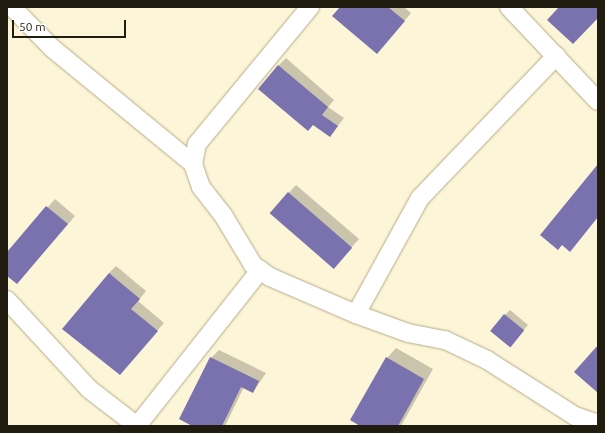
<!DOCTYPE html>
<html>
<head>
<meta charset="utf-8">
<style>
	body { margin:0 }
	#map { position:relative; width:605px; height:433px; overflow:hidden; background:#fdf5d7; font-family:Ubuntu,sans-serif }
	div>[style] { position:absolute }
	.shadow>* { inset:0; background:#0003 }
	.building>* { inset:0; background:#7a72ae; transform-origin:0 0 }
	.roads { filter:drop-shadow(0 0 1px #b5ab88) drop-shadow(0 0 1px #b5ab88) }
	.street>* { height:18px; margin:-9px; padding:0 9px; transform-origin:9px; border-radius:9px; background:#fff }
	span { translate:-50% -50%; white-space:nowrap; text-align:center; line-height:1.15; -webkit-text-stroke:3px #fff; paint-order:stroke }
	.frame { position:absolute; inset:0; border:8px solid #201c0f; pointer-events:none }
	.scale { position:absolute; left:12px; top:20px; width:114px; height:18px; box-sizing:border-box; border:2px solid #201c0f; border-top:0; padding-left:5px; font-size:12px; line-height:14px; white-space:nowrap; color:#201c0f; -webkit-text-stroke:3px #fff; paint-order:stroke }
</style>
</head>
<body>
<div id="map">
	<div class="shadow">
		<i style="clip-path:polygon(341px 7px,404px 7px,411px 13px,377px 53px)"></i>
		<i style="clip-path:polygon(286px 58px,334px 100px,328px 107px,344px 118px,330px 136px,278px 66px)"></i>
		<i style="clip-path:polygon(296px 185px,359px 239px,340px 260px,270px 213px)"></i>
		<i style="clip-path:polygon(55px 199px,75px 216px,17px 283px,7px 275px,7px 254px)"></i>
		<i style="clip-path:polygon(116px 266px,146px 291px,138px 301px,164px 323px,120px 374px,109px 273px)"></i>
		<i style="clip-path:polygon(510px 310px,528px 325px,510px 346px,505px 315px)"></i>
		<i style="clip-path:polygon(396px 348px,433px 369px,401px 426px,362px 426px,387px 358px)"></i>
		<i style="clip-path:polygon(219px 350px,266px 373px,253px 392px,244px 387px,225px 426px,194px 426px,211px 358px)"></i>
	</div>
	<div class="building">
		<i style="clip-path:polygon(340px 7px,388px 7px,405px 21px,377px 54px,332px 16px)"></i>
		<i style="clip-path:polygon(559px 7px,598px 7px,598px 18px,573px 44px,547px 20px)"></i>
		<i style="clip-path:polygon(278px 65px,328px 107px,322px 115px,338px 126px,330px 137px,313px 125px,308px 131px,258px 89px)"></i>
		<i style="clip-path:polygon(598px 164px,598px 217px,570px 252px,562px 245px,558px 250px,540px 235px)"></i>
		<i style="left:288px;top:192px;width:85px;height:28px;rotate:41deg"></i>
		<i style="clip-path:polygon(46px 206px,68px 224px,17px 284px,7px 276px,7px 252px)"></i>
		<i style="clip-path:polygon(109px 273px,140px 299px,131px 309px,158px 331px,120px 375px,62px 329px)"></i>
		<i style="left:504px;top:314px;width:26px;height:22px;rotate:39deg"></i>
		<i style="clip-path:polygon(598px 345px,598px 393px,574px 372px)"></i>
		<i style="clip-path:polygon(210px 357px,259px 381px,253px 393px,241px 387px,222px 426px,192px 426px,179px 419px)"></i>
		<i style="clip-path:polygon(386px 357px,424px 379px,398px 426px,360px 426px,350px 420px)"></i>
	</div>
	<div class="roads">
		<div class="street">
			<i style="left:12px;top:7px;width:57px;rotate:45.7deg"></i>
			<i style="left:52px;top:48px;width:183px;rotate:39.4deg"></i>
			<i style="left:310px;top:7px;width:178px;rotate:129.5deg"></i>
			<i style="left:197px;top:144px;width:20px;rotate:101deg"></i>
			<i style="left:193px;top:164px;width:24px;rotate:71deg"></i>
			<i style="left:201px;top:187px;width:36px;rotate:52deg"></i>
			<i style="left:223px;top:215px;width:58px;rotate:59deg"></i>
			<i style="left:253px;top:265px;width:21px;rotate:35deg"></i>
			<i style="left:270px;top:277px;width:94px;rotate:23.3deg"></i>
			<i style="left:356px;top:314px;width:55px;rotate:20.1deg"></i>
			<i style="left:408px;top:333px;width:38px;rotate:11deg"></i>
			<i style="left:445px;top:340px;width:47px;rotate:25.5deg"></i>
			<i style="left:487px;top:360px;width:104px;rotate:32.5deg"></i>
			<i style="left:575px;top:416px;width:24px;rotate:19deg"></i>
			<i style="left:509px;top:7px;width:129px;rotate:46.6deg"></i>
			<i style="left:7px;top:300px;width:121px;rotate:47.3deg"></i>
			<i style="left:89px;top:389px;width:61px;rotate:37.6deg"></i>
			<i style="left:356px;top:314px;width:132px;rotate:-61.1deg"></i>
			<i style="left:420px;top:198px;width:197px;rotate:-46.2deg"></i>
			<i style="left:137px;top:426px;width:199px;rotate:-51.7deg"></i>
		</div>
	</div>
	<div class="frame"></div>
	<div class="scale">50 m</div>
</div>
</body>
</html>
